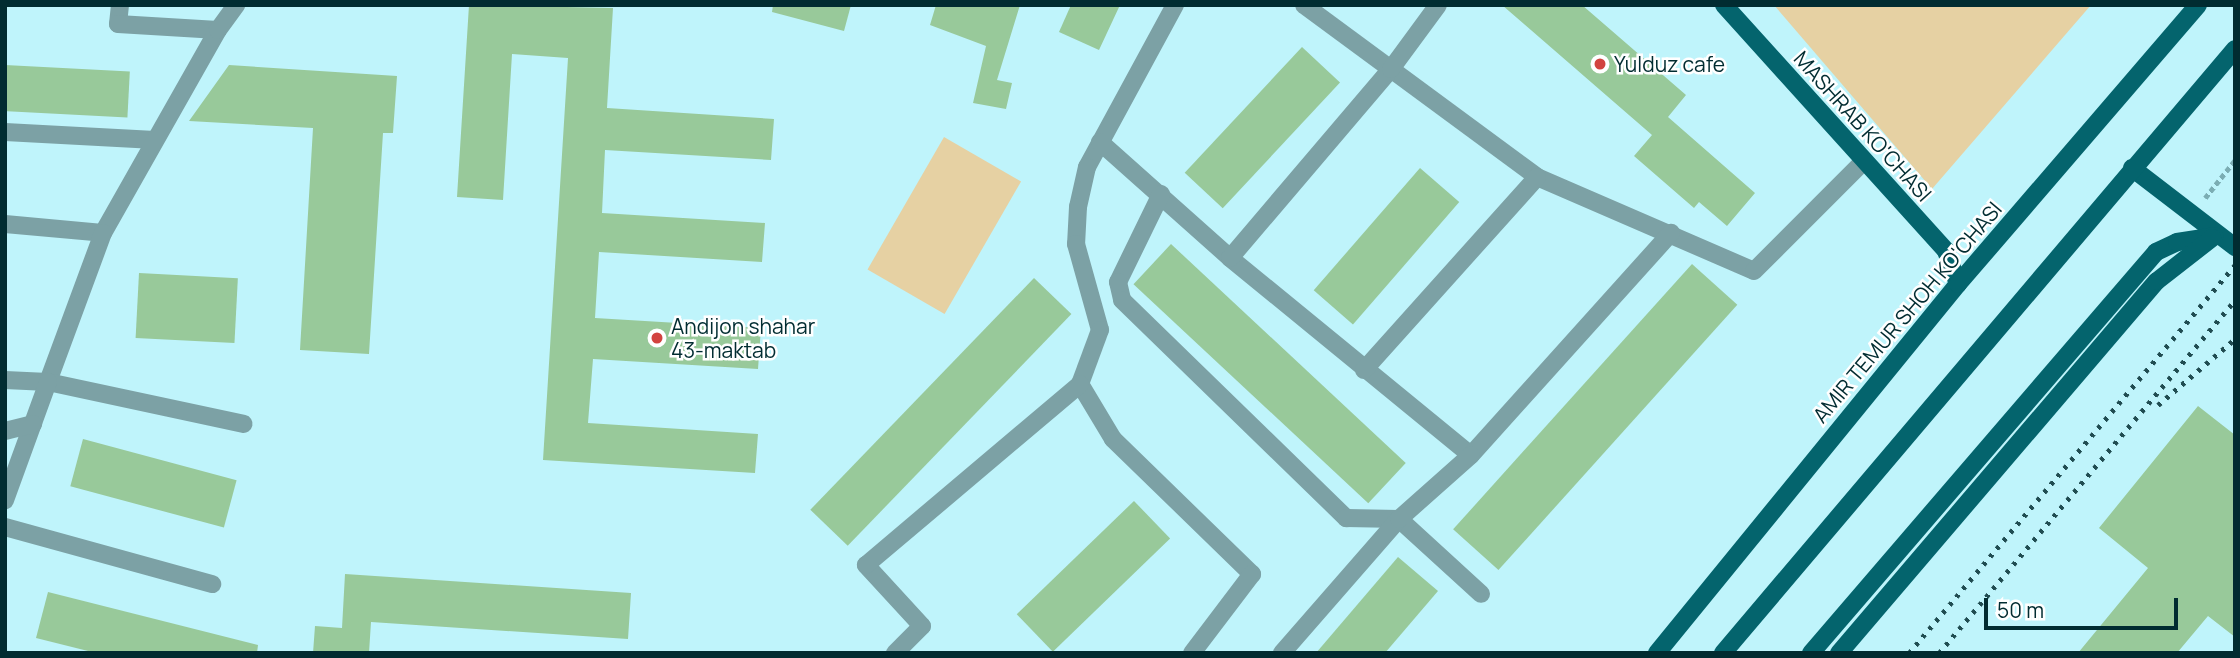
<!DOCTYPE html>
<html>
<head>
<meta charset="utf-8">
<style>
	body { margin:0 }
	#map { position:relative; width:2240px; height:658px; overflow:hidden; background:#bff4fb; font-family:Manrope,sans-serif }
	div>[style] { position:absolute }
	.green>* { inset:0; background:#e6d1a3; transform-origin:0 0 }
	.building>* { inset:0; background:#98c99a; transform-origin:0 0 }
	.path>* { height:4.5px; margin-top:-2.25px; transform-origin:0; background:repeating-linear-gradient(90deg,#7badb3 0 5px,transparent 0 8.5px) }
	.minor>* { height:18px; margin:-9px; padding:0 9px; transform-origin:9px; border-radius:9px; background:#7ca1a5 }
	.major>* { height:18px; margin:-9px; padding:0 9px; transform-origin:9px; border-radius:9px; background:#04646d }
	.rail>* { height:5px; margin-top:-2.5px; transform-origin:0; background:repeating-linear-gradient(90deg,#204c51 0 3.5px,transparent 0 10.5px) }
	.dots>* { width:19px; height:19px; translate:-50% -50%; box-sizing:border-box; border:4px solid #fff; border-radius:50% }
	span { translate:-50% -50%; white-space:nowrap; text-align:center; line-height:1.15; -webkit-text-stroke:5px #fff; paint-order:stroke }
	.poi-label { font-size:21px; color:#012c31 }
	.left { translate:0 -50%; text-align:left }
	.street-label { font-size:21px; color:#012c31 }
	.frame { position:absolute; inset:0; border:7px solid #012c31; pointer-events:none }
	.scale { position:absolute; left:1984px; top:598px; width:194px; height:32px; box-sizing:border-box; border:4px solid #012c31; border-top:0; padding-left:9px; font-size:21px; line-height:24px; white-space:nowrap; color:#012c31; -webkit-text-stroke:5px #fff; paint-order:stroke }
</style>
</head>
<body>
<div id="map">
	<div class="green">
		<i style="clip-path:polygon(1774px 5px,2091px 5px,1932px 189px)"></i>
		<i style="left:944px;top:137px;width:89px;height:153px;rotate:30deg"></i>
	</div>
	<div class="building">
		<i style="clip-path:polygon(469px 5px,613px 8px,607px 108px,774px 119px,771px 160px,605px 150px,602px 213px,765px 223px,762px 262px,599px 252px,595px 318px,761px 328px,758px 369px,593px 359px,588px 423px,758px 434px,755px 473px,543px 460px,568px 58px,512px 54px,503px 200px,457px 197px)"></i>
		<i style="clip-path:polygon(773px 5px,851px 5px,844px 31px,772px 12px)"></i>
		<i style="clip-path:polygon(936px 5px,1020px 5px,997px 80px,1012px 83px,1006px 109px,973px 103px,986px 46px,930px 25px)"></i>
		<i style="clip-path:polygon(1071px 5px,1120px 5px,1099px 50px,1059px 32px)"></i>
		<i style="clip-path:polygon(1502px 5px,1582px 5px,1686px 95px,1668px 117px,1755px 193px,1727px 226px,1699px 202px,1694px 208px,1634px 156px,1652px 135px)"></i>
		<i style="left:1302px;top:47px;width:52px;height:172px;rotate:43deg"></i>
		<i style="left:5px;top:65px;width:125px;height:46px;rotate:3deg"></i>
		<i style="clip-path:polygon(229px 65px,397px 76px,393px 133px,383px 133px,369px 354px,300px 350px,313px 128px,189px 121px)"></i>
		<i style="left:1420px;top:168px;width:52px;height:162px;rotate:41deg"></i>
		<i style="left:1171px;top:244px;width:321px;height:55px;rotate:43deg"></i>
		<i style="left:1692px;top:264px;width:61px;height:357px;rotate:42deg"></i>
		<i style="left:139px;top:273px;width:99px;height:65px;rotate:3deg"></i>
		<i style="left:1034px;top:278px;width:52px;height:322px;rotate:44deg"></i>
		<i style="clip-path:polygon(2198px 406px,2235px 435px,2235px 637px,2208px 616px,2177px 653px,2078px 653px,2148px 568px,2099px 528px)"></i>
		<i style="left:83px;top:439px;width:159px;height:49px;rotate:15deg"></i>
		<i style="left:1134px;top:501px;width:52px;height:163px;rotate:46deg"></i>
		<i style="clip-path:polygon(1398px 557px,1438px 591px,1385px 653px,1316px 653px)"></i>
		<i style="clip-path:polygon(345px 574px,631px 593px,628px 639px,371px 622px,369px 653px,313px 653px,315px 626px,342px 628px)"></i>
		<i style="clip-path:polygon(48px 592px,258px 645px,257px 653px,96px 653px,36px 638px)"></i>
	</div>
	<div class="path">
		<i style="left:2205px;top:198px;width:48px;rotate:-51.7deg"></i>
	</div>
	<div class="minor">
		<i style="left:120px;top:5px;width:19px;rotate:96deg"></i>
		<i style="left:118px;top:24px;width:100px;rotate:3.4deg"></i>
		<i style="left:1175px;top:5px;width:184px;rotate:118.5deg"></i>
		<i style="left:1087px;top:167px;width:41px;rotate:102.7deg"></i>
		<i style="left:1078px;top:207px;width:37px;rotate:93deg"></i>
		<i style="left:1076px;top:244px;width:89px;rotate:74.4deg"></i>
		<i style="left:1100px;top:330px;width:58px;rotate:110.3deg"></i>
		<i style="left:1080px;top:384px;width:64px;rotate:59deg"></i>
		<i style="left:1113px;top:439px;width:194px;rotate:44.2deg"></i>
		<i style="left:1252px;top:574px;width:99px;rotate:127.2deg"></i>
		<i style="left:1304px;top:5px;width:290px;rotate:36.4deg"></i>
		<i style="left:1537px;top:177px;width:236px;rotate:23.4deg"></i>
		<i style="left:1754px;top:271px;width:156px;rotate:-45deg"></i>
		<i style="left:5px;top:132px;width:150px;rotate:3.1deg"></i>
		<i style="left:1100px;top:142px;width:174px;rotate:41.7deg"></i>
		<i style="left:1230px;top:258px;width:311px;rotate:39.3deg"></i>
		<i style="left:1471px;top:455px;width:299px;rotate:-48deg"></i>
		<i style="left:1161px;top:194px;width:98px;rotate:116deg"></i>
		<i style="left:1118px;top:282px;width:18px;rotate:77deg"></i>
		<i style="left:1122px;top:300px;width:313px;rotate:44.2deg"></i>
		<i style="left:1346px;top:518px;width:53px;rotate:1.1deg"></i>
		<i style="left:1399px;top:519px;width:111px;rotate:42.4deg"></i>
		<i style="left:5px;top:224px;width:98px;rotate:5.2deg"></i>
		<i style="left:103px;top:233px;width:233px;rotate:-60.5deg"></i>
		<i style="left:218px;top:30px;width:31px;rotate:-54deg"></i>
		<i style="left:103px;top:233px;width:159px;rotate:110.3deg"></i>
		<i style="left:48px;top:382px;width:200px;rotate:12.1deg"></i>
		<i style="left:1230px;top:258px;width:248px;rotate:-49.6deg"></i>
		<i style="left:1391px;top:69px;width:79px;rotate:-53.7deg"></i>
		<i style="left:1364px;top:370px;width:259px;rotate:-48.1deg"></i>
		<i style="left:5px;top:380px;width:43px;rotate:2.7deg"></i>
		<i style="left:48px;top:382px;width:126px;rotate:110deg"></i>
		<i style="left:5px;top:431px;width:29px;rotate:-14deg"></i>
		<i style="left:5px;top:527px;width:215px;rotate:15.4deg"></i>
		<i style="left:895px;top:653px;width:38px;rotate:-45deg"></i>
		<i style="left:922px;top:626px;width:83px;rotate:-132.6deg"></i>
		<i style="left:866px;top:565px;width:280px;rotate:-40.2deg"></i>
		<i style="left:1282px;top:653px;width:178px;rotate:-48.9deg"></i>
		<i style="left:1399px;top:519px;width:96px;rotate:-41.6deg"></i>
	</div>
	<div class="major">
		<i style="left:1724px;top:5px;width:331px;rotate:47.9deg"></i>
		<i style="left:1946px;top:251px;width:35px;rotate:70deg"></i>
		<i style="left:2132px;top:168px;width:130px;rotate:37.5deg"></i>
		<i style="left:1657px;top:653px;width:476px;rotate:-50.8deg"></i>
		<i style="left:1958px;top:284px;width:368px;rotate:-49.3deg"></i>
		<i style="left:1723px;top:653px;width:792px;rotate:-49.71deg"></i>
		<i style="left:1811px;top:653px;width:529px;rotate:-49.29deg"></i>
		<i style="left:2156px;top:252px;width:23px;rotate:-25deg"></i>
		<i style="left:2177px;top:242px;width:38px;rotate:-9deg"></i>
		<i style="left:1839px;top:653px;width:489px;rotate:-49.5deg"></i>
		<i style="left:2157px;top:281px;width:70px;rotate:-38deg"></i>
	</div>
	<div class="rail">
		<i style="left:2158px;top:405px;width:101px;rotate:-40.6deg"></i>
		<i style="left:1909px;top:653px;width:507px;rotate:-49.96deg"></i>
		<i style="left:1939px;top:653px;width:461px;rotate:-50deg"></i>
	</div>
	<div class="dots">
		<i style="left:1600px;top:64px;background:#d2433f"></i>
		<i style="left:657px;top:338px;background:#d2433f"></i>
	</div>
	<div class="poi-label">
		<span class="left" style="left:1614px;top:64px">Yulduz cafe</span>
		<span class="left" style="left:671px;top:338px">Andijon shahar<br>43-maktab</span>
	</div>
	<div class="street-label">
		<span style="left:1863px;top:126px;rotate:48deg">MASHRAB KO'CHASI</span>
		<span style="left:1907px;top:312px;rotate:-50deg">AMIR TEMUR SHOH KO'CHASI</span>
	</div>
	<div class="frame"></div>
	<div class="scale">50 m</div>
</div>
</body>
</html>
